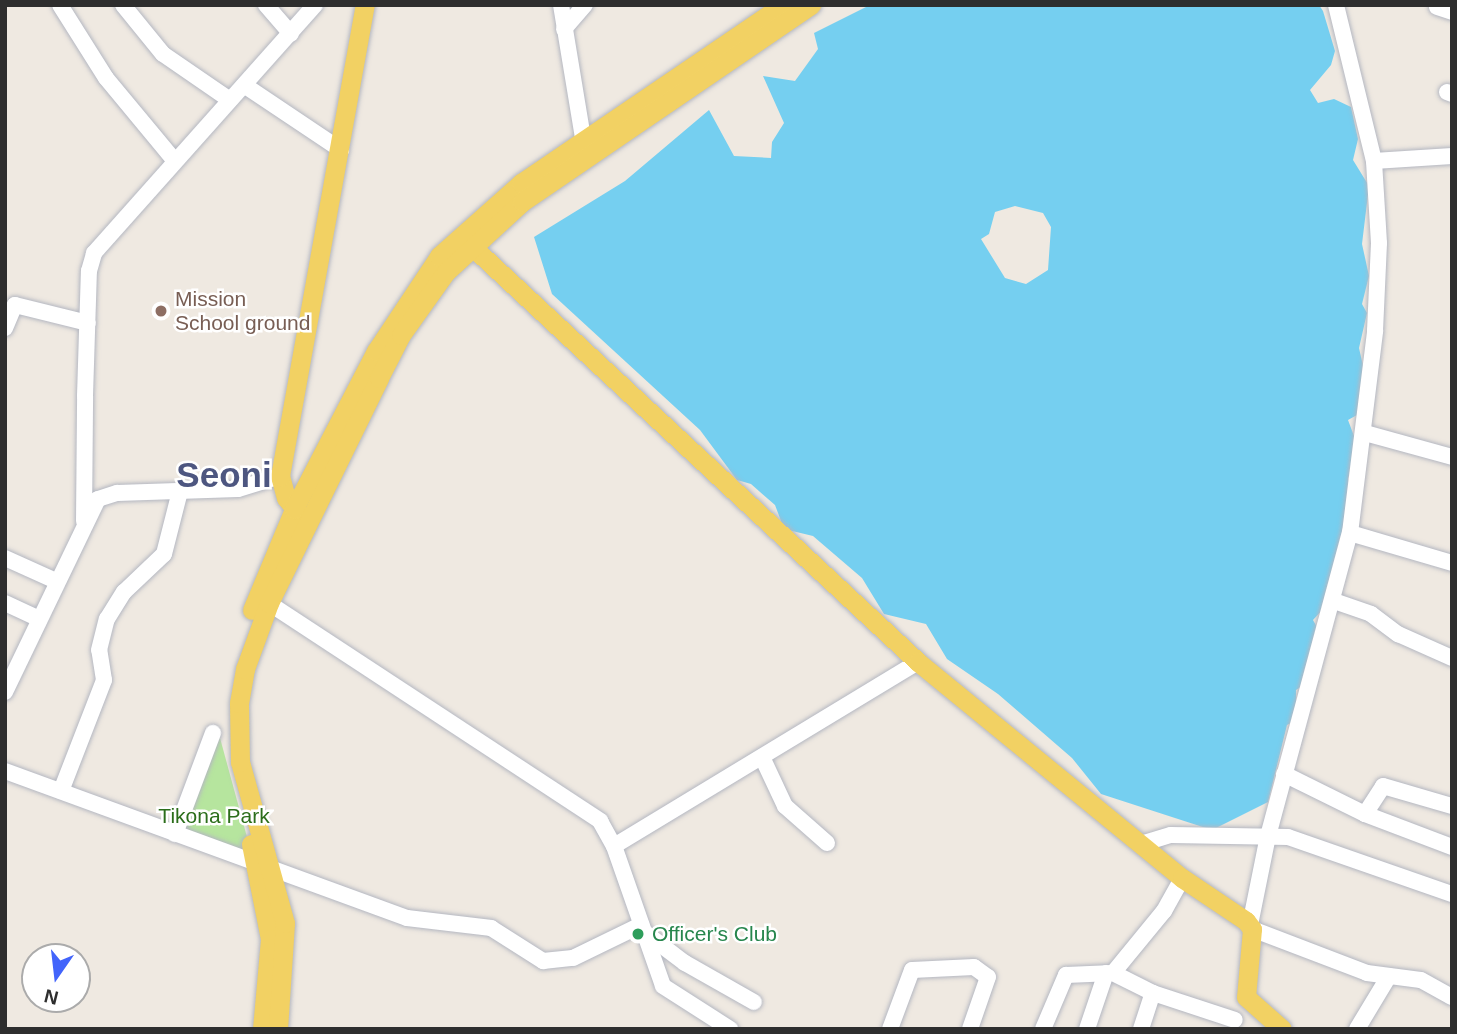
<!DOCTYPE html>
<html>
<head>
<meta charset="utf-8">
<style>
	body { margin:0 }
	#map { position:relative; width:1457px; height:1034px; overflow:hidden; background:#efe9e1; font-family:Helvetica,sans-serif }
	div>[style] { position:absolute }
	.green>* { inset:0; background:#b6e59e }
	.water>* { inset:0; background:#75cff0 }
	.roads { filter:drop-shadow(0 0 2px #b4b7c1) drop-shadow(0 0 2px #b4b7c1) }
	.minor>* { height:16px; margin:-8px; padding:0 8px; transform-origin:8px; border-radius:8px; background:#fff }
	.major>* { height:19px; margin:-9.5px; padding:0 9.5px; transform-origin:9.5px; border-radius:9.5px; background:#f2d163 }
	.dots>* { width:19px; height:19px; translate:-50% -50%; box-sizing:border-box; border:4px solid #fff; border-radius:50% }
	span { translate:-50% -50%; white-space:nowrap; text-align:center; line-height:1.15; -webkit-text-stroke:5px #fff; paint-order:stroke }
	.education-label { font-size:21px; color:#785e54 }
	.left { translate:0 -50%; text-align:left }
	.park-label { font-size:21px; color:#2c6e1b }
	.leisure-label { font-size:21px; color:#27864d }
	.town-label { font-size:35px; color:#4d5680; font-weight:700 }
	.frame { position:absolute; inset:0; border:7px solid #2e2e2e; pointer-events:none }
	.north { position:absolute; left:21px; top:943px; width:70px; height:70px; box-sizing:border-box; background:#fff; border:2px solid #ababab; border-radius:50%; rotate:194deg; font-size:19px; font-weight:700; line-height:28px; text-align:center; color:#2e2e2e }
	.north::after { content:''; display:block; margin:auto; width:24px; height:32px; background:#4264fb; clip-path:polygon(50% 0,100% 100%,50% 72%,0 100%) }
</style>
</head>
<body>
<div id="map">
	<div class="green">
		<i style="clip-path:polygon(220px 738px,253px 859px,178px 831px)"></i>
	</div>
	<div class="water">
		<i style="clip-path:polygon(evenodd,870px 5px,1319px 5px,1323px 11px,1335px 51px,1331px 65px,1310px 90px,1318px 103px,1334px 99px,1351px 107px,1358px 139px,1353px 160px,1369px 186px,1362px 244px,1369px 276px,1362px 304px,1367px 313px,1359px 348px,1366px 379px,1357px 415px,1348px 420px,1357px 444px,1348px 479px,1353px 488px,1324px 608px,1313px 620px,1318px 629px,1304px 685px,1296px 690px,1296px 720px,1287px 725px,1268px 802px,1212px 830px,1101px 794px,1072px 758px,998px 694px,947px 659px,926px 624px,884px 614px,862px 578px,813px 536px,784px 529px,775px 505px,751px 484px,737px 480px,700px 430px,552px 294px,534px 237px,625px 181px,709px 110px,734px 156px,771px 158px,772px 142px,784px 123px,763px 76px,795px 81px,818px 49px,814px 33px,870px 5px,1015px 206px,1043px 213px,1051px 227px,1048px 270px,1026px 284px,1005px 278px,981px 239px,989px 234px,995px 212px,1015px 206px)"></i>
	</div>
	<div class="roads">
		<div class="minor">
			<i style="left:60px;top:5px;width:86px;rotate:57.8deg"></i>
			<i style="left:106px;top:78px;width:107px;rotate:50.3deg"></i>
			<i style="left:123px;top:5px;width:63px;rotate:50.8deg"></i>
			<i style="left:163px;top:54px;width:81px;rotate:34.5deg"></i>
			<i style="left:266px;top:5px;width:38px;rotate:49deg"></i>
			<i style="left:561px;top:5px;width:135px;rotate:80.6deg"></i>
			<i style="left:1437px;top:7px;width:16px;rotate:18deg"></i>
			<i style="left:564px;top:29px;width:32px;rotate:-49deg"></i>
			<i style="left:244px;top:85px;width:117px;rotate:33.8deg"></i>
			<i style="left:1447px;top:92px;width:5px;rotate:22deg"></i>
			<i style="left:1374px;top:161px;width:78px;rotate:-3.7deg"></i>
			<i style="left:5px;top:328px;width:25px;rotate:-67deg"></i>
			<i style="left:15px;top:305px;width:75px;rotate:13.9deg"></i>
			<i style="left:1365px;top:433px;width:90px;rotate:15.4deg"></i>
			<i style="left:84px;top:521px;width:125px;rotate:-89.5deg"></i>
			<i style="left:85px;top:396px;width:125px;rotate:-88.2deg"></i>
			<i style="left:89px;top:271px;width:19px;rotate:-74deg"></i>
			<i style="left:94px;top:253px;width:332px;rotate:-48.3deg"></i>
			<i style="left:1350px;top:533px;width:106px;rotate:16.4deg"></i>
			<i style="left:5px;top:558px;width:56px;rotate:24.3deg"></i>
			<i style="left:261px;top:598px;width:406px;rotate:33.3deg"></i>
			<i style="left:600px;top:821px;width:29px;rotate:61deg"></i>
			<i style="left:614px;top:846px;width:148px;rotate:70.7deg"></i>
			<i style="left:663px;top:986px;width:80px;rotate:32.7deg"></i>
			<i style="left:1334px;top:601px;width:39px;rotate:19deg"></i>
			<i style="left:1371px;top:614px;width:34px;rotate:37deg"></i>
			<i style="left:1398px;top:634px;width:59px;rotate:24deg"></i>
			<i style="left:5px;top:603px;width:38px;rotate:25deg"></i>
			<i style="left:5px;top:692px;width:214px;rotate:-64.3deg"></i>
			<i style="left:98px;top:499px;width:20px;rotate:-18deg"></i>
			<i style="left:117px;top:493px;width:121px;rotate:-1.9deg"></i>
			<i style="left:238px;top:489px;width:44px;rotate:-17.2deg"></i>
			<i style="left:762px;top:757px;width:54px;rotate:64.9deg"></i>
			<i style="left:785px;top:806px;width:56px;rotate:41.4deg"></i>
			<i style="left:5px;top:771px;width:428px;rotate:20.1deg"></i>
			<i style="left:407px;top:918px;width:85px;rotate:6.8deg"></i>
			<i style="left:491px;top:928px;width:62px;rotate:32.4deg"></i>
			<i style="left:543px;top:961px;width:30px;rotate:-6deg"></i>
			<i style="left:573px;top:958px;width:76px;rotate:-25.9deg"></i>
			<i style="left:1284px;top:774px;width:90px;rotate:26.3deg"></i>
			<i style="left:1365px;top:814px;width:93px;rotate:20.8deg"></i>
			<i style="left:61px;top:791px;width:119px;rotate:-68.8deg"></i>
			<i style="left:104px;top:680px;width:30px;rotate:-99deg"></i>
			<i style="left:99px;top:650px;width:32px;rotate:-76deg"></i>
			<i style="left:107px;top:619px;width:32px;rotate:-58deg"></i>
			<i style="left:124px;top:592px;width:55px;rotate:-43.5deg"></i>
			<i style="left:164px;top:554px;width:65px;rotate:-75.7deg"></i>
			<i style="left:1365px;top:814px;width:33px;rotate:-57deg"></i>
			<i style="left:1383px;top:786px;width:72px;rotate:16.2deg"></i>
			<i style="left:175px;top:834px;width:108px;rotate:-69.4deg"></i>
			<i style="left:1141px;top:844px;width:31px;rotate:-17deg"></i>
			<i style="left:1171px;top:835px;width:117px;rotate:1deg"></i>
			<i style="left:1288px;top:837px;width:174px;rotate:19.2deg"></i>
			<i style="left:614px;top:846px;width:355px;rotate:-31.2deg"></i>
			<i style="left:1250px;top:925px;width:91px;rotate:-78.6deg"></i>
			<i style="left:1268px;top:836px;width:314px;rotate:-74.9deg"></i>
			<i style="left:1350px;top:533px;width:204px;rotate:-82.9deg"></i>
			<i style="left:1375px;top:331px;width:88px;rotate:-87.4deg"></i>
			<i style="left:1379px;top:243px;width:82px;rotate:-93.5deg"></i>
			<i style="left:1374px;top:161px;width:161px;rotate:-103.7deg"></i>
			<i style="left:1252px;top:929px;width:123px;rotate:20.9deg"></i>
			<i style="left:1367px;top:973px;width:54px;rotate:7.4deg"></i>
			<i style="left:1421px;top:980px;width:35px;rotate:29deg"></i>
			<i style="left:644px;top:932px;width:51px;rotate:37.1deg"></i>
			<i style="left:685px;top:963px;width:79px;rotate:29.5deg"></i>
			<i style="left:1113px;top:973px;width:45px;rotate:26.6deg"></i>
			<i style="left:1153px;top:993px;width:86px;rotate:18.2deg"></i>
			<i style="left:890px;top:1029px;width:63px;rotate:-69.6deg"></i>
			<i style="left:912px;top:970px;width:62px;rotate:-2.8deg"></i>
			<i style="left:974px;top:967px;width:17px;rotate:36deg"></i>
			<i style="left:988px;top:977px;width:55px;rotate:109.1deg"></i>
			<i style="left:1043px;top:1029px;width:59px;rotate:-66.9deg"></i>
			<i style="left:1066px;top:975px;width:47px;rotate:-2.4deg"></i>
			<i style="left:1113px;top:973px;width:80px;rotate:-50.6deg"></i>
			<i style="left:1164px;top:911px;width:38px;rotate:-61deg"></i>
			<i style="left:1087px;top:1029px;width:59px;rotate:-71.3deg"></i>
			<i style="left:1141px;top:1029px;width:38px;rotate:-72deg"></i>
			<i style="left:1357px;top:1029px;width:62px;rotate:-58.9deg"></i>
		</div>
		<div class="major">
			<i style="left:463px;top:238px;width:622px;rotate:42.98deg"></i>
			<i style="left:918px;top:662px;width:341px;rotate:39.3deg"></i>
			<i style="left:1182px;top:878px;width:77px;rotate:33.9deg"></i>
			<i style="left:1246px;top:921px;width:10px;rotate:53deg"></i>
			<i style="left:1252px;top:929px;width:68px;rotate:95deg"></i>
			<i style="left:1246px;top:997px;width:48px;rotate:41.6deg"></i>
			<i style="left:300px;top:515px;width:22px;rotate:-129deg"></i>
			<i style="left:286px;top:498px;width:23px;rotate:-105deg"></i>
			<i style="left:280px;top:476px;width:479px;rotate:-79.8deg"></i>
			<i style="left:252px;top:610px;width:109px;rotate:-67.4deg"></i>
			<i style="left:294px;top:509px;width:178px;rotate:-62.6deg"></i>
			<i style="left:376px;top:351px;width:114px;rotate:-56.4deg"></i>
			<i style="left:439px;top:256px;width:110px;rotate:-41.7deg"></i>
			<i style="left:521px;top:183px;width:317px;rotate:-34.2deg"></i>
			<i style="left:251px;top:844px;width:97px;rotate:78.7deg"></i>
			<i style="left:270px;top:939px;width:90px;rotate:95.1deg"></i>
			<i style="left:278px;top:1029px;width:106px;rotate:-86.2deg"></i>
			<i style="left:285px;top:923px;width:167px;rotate:-105.6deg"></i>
			<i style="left:240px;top:762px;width:59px;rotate:-91deg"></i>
			<i style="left:239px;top:703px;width:35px;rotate:-80deg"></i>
			<i style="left:245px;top:669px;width:70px;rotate:-70deg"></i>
			<i style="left:269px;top:603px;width:250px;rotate:-63.9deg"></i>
			<i style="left:379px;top:378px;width:48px;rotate:-62.9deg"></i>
			<i style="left:401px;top:335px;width:77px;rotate:-54.5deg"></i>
			<i style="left:446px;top:272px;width:103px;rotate:-42.6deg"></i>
			<i style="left:522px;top:202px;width:350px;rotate:-34.3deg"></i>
		</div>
	</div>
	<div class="dots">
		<i style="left:161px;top:311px;background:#8d6e63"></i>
		<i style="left:638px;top:934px;background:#2e9e5b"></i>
	</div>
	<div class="education-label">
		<span class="left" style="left:175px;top:311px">Mission<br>School ground</span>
	</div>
	<div class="park-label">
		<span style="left:214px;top:816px">Tikona Park</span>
	</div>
	<div class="leisure-label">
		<span class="left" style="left:652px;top:934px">Officer's Club</span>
	</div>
	<div class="town-label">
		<span style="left:224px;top:475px">Seoni</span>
	</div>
	<div class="frame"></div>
	<div class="north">N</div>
</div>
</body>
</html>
